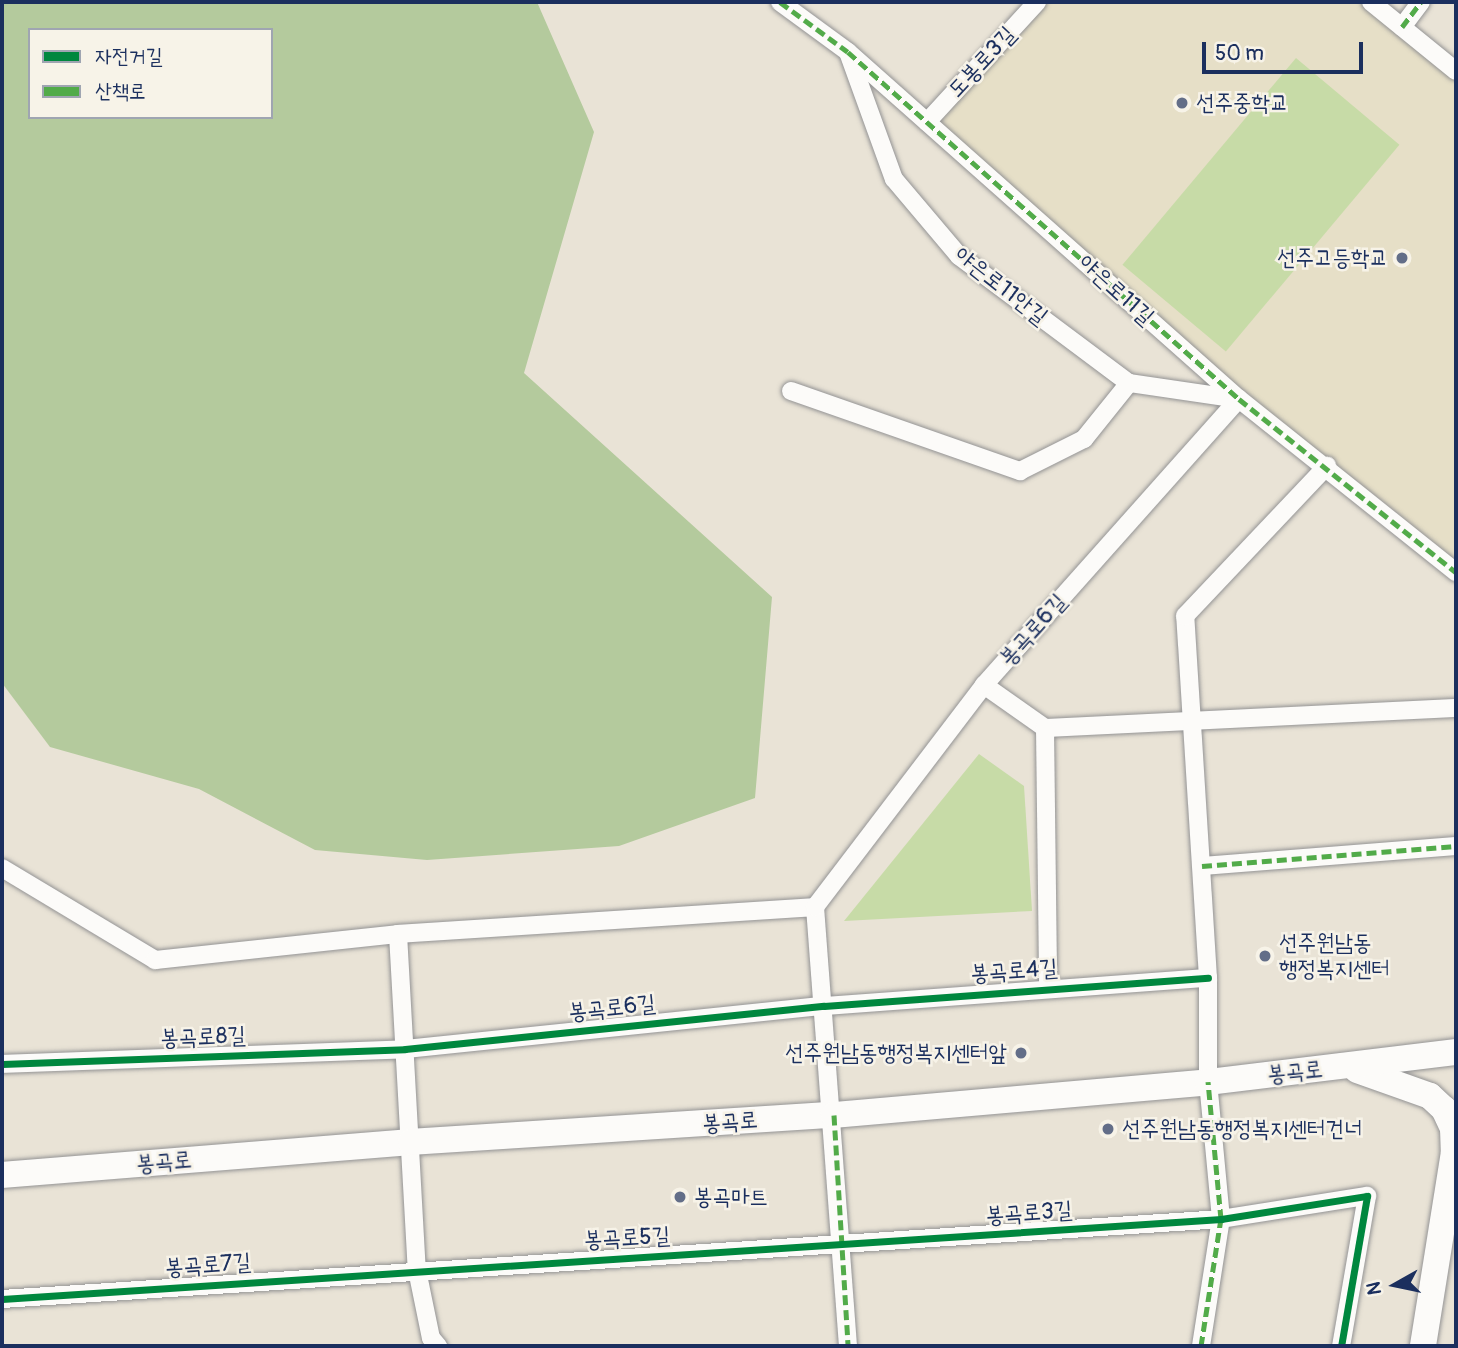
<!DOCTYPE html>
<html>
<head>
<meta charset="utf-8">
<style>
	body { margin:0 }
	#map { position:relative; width:1458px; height:1348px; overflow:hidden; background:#e9e3d6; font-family:Pangolin,"Poor Story",sans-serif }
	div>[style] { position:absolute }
	.built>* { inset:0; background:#e6dfc7 }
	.green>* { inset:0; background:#c7dba7; transform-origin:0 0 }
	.forest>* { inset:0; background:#b4ca9d }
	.roads { filter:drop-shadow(0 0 2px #939394) drop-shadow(0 0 2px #939394) }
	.street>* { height:18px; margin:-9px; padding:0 9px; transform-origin:9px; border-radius:9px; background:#fcfbf9 }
	.secondary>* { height:26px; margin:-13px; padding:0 13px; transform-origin:13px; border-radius:13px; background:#fcfbf9 }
	.quiet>* { height:5px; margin-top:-2.5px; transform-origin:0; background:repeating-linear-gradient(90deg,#52ab49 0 10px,transparent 0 15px) }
	.cycleway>* { height:7px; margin:-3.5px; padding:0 3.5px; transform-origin:3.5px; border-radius:3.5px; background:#00873e }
	.dots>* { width:19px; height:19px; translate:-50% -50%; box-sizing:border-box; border:4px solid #f7f3e8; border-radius:50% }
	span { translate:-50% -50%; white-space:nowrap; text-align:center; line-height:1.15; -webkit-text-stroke:5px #f7f3e8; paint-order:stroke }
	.street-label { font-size:23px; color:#1b2f5e }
	.poi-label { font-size:23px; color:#1b2f5e }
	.left { translate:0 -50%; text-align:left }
	.right { translate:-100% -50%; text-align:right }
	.frame { position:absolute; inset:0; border:4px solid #1b2f5e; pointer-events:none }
	.legend { position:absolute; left:28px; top:28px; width:245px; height:91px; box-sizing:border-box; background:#f7f3e8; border:2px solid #9fa5b1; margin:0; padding:9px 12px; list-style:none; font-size:21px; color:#1b2f5e }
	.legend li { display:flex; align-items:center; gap:14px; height:35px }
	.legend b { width:35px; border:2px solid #9fa5b1 }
	.north { position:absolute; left:1360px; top:1250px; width:70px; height:70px; -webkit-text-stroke:5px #f7f3e8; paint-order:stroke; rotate:261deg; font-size:19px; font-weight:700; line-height:28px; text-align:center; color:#1b2f5e }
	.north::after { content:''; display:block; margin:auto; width:24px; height:32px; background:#1b2f5e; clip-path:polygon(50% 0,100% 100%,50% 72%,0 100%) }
	.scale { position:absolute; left:1202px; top:42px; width:161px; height:32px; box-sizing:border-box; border:4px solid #1b2f5e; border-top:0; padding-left:9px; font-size:21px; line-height:24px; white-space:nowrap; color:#1b2f5e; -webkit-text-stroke:5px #f7f3e8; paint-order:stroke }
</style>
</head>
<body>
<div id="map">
	<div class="built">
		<i style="clip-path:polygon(1037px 2px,1371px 2px,1456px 71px,1456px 572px,1327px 466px,927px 122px)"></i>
	</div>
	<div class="green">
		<i style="left:1296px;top:58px;width:135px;height:270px;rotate:40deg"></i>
		<i style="clip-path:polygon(979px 754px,1024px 786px,1032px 911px,844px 921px)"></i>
	</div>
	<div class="forest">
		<i style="clip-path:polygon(evenodd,2px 2px,537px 2px,594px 132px,524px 373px,772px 597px,755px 798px,619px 846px,427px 860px,315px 850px,199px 789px,50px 747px,2px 683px,2px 2px,30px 30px,271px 30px,271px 117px,30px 117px,30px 30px)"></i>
	</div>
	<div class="roads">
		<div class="street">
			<i style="left:780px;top:2px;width:84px;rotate:36.3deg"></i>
			<i style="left:848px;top:52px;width:523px;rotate:41.59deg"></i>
			<i style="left:1239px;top:399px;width:278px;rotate:38.6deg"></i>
			<i style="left:1371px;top:2px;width:109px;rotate:39.1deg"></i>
			<i style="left:1402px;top:27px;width:31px;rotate:-53deg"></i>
			<i style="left:849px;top:55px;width:132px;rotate:70.1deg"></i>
			<i style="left:894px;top:179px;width:101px;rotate:49.8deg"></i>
			<i style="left:959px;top:256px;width:212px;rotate:36.8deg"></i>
			<i style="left:1129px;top:383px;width:111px;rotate:8.3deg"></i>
			<i style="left:927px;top:122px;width:163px;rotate:-47.5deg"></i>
			<i style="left:791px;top:391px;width:243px;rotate:19.3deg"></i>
			<i style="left:1020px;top:471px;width:72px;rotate:-26.6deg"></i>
			<i style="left:1084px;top:439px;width:72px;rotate:-51.2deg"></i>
			<i style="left:984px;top:685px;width:75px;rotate:35.2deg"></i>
			<i style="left:1045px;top:728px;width:411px;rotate:-2.8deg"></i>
			<i style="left:1045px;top:728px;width:259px;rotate:89.3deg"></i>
			<i style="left:1202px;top:866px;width:255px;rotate:-4.5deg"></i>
			<i style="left:2px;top:868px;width:179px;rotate:31deg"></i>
			<i style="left:155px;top:960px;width:244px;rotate:-6.1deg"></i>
			<i style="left:398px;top:934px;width:418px;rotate:-3.7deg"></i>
			<i style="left:398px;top:934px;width:337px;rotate:86.8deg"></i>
			<i style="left:417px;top:1270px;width:69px;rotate:78.4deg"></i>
			<i style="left:431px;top:1338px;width:11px;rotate:49deg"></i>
			<i style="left:2px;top:1064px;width:403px;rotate:-2.1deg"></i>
			<i style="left:405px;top:1049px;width:421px;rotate:-5.9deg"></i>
			<i style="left:824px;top:1006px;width:385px;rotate:-4.2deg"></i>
			<i style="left:2px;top:1299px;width:1222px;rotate:-3.75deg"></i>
			<i style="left:1221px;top:1219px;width:148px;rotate:-9deg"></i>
			<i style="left:1367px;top:1196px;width:152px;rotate:99.8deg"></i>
			<i style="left:848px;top:1346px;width:440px;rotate:-94.3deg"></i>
			<i style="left:815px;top:907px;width:279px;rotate:-52.7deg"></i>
			<i style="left:984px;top:685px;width:383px;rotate:-48.3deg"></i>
			<i style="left:1201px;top:1346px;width:129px;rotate:-81.1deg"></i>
			<i style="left:1221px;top:1219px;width:138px;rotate:-95.4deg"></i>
			<i style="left:1208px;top:1082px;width:104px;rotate:-90deg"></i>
			<i style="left:1208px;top:978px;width:363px;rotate:-93.6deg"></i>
			<i style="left:1185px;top:616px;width:207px;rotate:-46.6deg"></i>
		</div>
		<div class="secondary">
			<i style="left:1357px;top:1070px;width:77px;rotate:19.6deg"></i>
			<i style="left:1430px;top:1096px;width:19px;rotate:43deg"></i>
			<i style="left:1444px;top:1109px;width:21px;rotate:65deg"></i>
			<i style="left:1453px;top:1128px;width:24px;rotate:88deg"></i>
			<i style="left:1454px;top:1152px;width:196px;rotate:99.1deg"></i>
			<i style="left:2px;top:1175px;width:410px;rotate:-4.6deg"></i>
			<i style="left:411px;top:1142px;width:424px;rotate:-3.7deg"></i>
			<i style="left:834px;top:1115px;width:375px;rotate:-5deg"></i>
			<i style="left:1208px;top:1082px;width:250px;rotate:-6.9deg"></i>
		</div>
	</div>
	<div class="quiet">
		<i style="left:780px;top:2px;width:84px;rotate:36.3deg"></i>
		<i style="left:848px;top:52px;width:523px;rotate:41.59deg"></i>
		<i style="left:1239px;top:399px;width:278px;rotate:38.6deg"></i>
		<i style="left:1402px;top:27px;width:31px;rotate:-53deg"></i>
		<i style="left:1202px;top:866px;width:255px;rotate:-4.5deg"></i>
		<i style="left:834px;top:1115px;width:231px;rotate:86.5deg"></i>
		<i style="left:1201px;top:1346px;width:129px;rotate:-81.1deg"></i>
		<i style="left:1221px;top:1219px;width:138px;rotate:-95.4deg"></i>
	</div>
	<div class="cycleway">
		<i style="left:2px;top:1064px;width:403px;rotate:-2.1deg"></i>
		<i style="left:405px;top:1049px;width:421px;rotate:-5.9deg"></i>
		<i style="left:824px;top:1006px;width:385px;rotate:-4.2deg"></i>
		<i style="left:2px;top:1299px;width:1222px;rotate:-3.75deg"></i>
		<i style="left:1221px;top:1219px;width:148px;rotate:-9deg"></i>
		<i style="left:1367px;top:1196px;width:152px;rotate:99.8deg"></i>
	</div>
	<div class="dots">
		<i style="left:1182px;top:103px;background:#636e88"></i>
		<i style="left:1402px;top:258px;background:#636e88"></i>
		<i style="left:1265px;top:956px;background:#636e88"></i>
		<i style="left:1021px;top:1053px;background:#636e88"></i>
		<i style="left:1108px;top:1129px;background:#636e88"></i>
		<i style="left:680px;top:1197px;background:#636e88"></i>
	</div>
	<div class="street-label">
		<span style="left:982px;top:62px;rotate:-47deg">도봉로3길</span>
		<span style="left:1001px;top:286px;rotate:38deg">야은로11안길</span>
		<span style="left:1116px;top:290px;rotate:42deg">야은로11길</span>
		<span style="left:1033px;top:630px;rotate:-48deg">봉곡로6길</span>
		<span style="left:1014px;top:971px;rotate:-4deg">봉곡로4길</span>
		<span style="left:612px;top:1008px;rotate:-6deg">봉곡로6길</span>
		<span style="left:203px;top:1037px;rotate:-2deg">봉곡로8길</span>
		<span style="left:1295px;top:1072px;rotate:-6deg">봉곡로</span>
		<span style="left:730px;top:1122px;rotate:-4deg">봉곡로</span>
		<span style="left:164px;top:1162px;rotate:-5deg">봉곡로</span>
		<span style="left:1029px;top:1213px;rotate:-4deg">봉곡로3길</span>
		<span style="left:627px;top:1238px;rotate:-3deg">봉곡로5길</span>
		<span style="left:208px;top:1265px;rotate:-4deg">봉곡로7길</span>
	</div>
	<div class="poi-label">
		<span class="left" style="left:1196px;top:103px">선주중학교</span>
		<span class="right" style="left:1388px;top:258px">선주고등학교</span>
		<span class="left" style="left:1279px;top:956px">선주원남동<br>행정복지센터</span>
		<span class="right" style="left:1007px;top:1053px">선주원남동행정복지센터앞</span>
		<span class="left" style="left:1122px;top:1129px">선주원남동행정복지센터건너</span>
		<span class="left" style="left:694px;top:1197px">봉곡마트</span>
	</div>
	<div class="frame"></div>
	<ul class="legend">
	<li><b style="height:9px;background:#00873e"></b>자전거길</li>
	<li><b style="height:9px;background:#52ab49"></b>산책로</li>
	</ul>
	<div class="north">N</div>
	<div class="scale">50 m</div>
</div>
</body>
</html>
